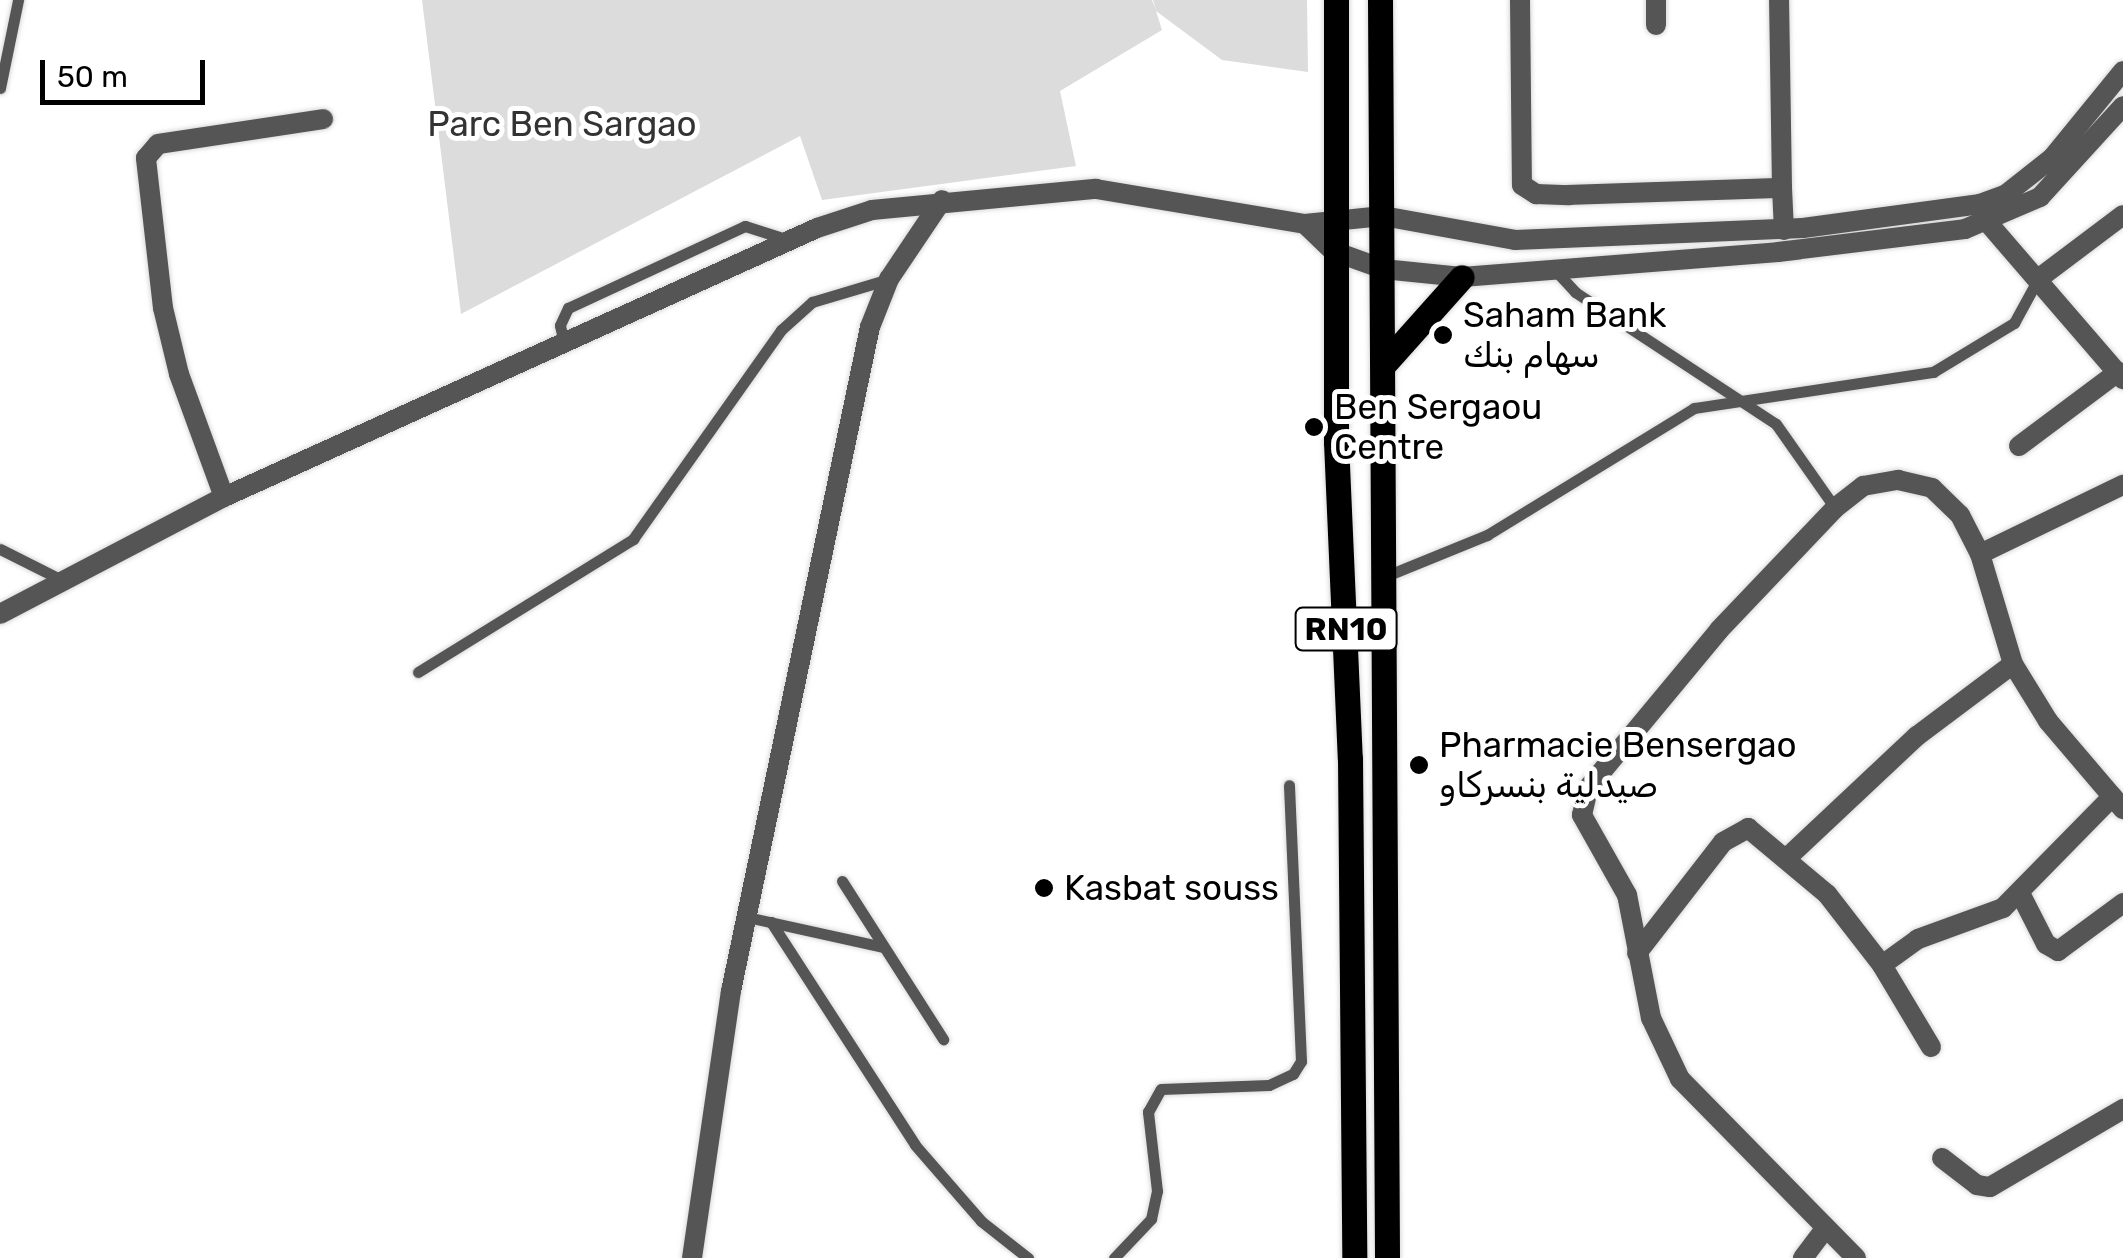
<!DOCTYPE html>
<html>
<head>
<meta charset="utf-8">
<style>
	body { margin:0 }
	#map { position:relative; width:2123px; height:1258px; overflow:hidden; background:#fff; font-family:Rubik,"Noto Sans Arabic",sans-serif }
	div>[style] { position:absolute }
	.green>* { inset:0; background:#dcdcdc }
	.roads { filter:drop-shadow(0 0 2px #dbdbdb) drop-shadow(0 0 2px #dbdbdb) }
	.lane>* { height:11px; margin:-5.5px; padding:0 5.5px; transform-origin:5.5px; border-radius:5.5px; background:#555 }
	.street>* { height:20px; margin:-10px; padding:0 10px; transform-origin:10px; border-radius:10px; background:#555 }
	.primary>* { height:25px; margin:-12.5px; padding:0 12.5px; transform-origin:12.5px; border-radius:12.5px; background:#000 }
	.dots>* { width:28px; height:28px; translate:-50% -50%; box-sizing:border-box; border:5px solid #fff; border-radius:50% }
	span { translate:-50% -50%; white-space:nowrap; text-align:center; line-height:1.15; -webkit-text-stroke:10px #fff; paint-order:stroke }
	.shield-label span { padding:2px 8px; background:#fff; border:2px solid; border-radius:8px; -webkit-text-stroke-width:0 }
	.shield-label { font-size:32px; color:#000; font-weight:700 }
	.park-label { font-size:35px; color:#333 }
	.poi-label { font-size:35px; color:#000 }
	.left { translate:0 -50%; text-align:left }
	.scale { position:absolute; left:40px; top:60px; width:165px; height:45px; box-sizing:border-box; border:5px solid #000; border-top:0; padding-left:12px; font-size:30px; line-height:35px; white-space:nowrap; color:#000; -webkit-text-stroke:8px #fff; paint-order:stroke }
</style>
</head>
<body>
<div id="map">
	<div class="green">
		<i style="clip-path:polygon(422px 0,1152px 0,1156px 10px,1153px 0,1307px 0,1308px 72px,1222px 60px,1156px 11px,1162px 30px,1060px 91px,1076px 166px,822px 200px,800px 136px,461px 314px)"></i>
	</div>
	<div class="roads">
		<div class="lane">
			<i style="left:0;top:88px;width:90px;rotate:-78.4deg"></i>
			<i style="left:1553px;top:268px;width:33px;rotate:47deg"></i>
			<i style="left:1575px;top:292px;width:240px;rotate:33.3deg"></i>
			<i style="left:1776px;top:424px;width:103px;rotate:54.9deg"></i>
			<i style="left:564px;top:343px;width:18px;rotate:-103deg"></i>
			<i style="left:560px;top:325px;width:19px;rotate:-65deg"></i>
			<i style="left:568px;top:308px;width:195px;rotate:-24.9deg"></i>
			<i style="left:745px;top:226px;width:46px;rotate:17.7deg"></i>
			<i style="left:0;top:549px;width:65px;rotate:26.6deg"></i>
			<i style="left:1386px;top:576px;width:109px;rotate:-22.1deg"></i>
			<i style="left:1487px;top:535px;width:243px;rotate:-31.5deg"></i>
			<i style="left:1694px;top:408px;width:242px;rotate:-8.6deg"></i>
			<i style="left:1933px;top:372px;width:95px;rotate:-31.2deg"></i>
			<i style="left:2014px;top:323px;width:50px;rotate:-61.4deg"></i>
			<i style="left:418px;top:672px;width:253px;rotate:-31.7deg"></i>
			<i style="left:633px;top:539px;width:256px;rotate:-54.7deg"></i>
			<i style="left:781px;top:330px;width:42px;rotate:-42.1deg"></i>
			<i style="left:812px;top:302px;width:80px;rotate:-16.6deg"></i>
			<i style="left:842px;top:881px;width:188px;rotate:57.4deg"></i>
			<i style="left:747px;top:917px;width:140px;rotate:12.4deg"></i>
			<i style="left:771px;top:922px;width:265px;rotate:57.1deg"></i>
			<i style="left:915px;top:1145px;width:101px;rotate:49deg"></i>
			<i style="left:981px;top:1221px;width:60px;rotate:38.2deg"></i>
			<i style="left:1114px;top:1258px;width:54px;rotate:-46.5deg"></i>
			<i style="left:1151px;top:1219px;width:29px;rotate:-78deg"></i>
			<i style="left:1157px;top:1191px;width:80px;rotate:-96.5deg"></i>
			<i style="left:1148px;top:1112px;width:26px;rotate:-61deg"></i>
			<i style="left:1161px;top:1089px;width:108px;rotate:-2.1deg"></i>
			<i style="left:1269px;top:1085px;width:26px;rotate:-25deg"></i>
			<i style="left:1293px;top:1074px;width:15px;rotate:-58deg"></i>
			<i style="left:1301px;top:1061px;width:276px;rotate:-92.5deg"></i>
		</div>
		<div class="street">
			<i style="left:1520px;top:0;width:185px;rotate:89.4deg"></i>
			<i style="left:1522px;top:185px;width:17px;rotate:33deg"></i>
			<i style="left:1536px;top:194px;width:33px;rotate:2deg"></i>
			<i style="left:1569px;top:195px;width:213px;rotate:-1.9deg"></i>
			<i style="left:1782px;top:188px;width:188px;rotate:-90.9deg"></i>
			<i style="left:1656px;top:25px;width:25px;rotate:-90deg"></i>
			<i style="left:1782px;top:188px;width:42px;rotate:87.3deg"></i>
			<i style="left:1305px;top:224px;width:39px;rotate:44deg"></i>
			<i style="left:1333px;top:251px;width:53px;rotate:19.8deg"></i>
			<i style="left:1383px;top:269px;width:79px;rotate:5.8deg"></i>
			<i style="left:1462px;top:277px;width:317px;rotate:-4.5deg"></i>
			<i style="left:1778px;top:252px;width:188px;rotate:-7deg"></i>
			<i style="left:1965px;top:229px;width:82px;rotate:-23.1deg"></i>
			<i style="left:2040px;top:197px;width:123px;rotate:-47.6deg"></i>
			<i style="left:1989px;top:224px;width:205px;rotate:49.2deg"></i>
			<i style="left:2038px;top:279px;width:106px;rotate:-37deg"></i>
			<i style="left:2019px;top:446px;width:124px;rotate:-36.8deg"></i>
			<i style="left:224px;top:497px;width:131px;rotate:-110.1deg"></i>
			<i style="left:179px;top:374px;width:68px;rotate:-103.6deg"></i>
			<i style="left:163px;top:308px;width:151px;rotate:-96.5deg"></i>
			<i style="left:146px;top:158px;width:18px;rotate:-49deg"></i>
			<i style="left:158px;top:144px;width:167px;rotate:-8.6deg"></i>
			<i style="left:1980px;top:554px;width:159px;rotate:-25.8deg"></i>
			<i style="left:0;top:614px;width:253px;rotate:-27.6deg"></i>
			<i style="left:224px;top:497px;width:651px;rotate:-24.4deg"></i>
			<i style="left:817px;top:228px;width:58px;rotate:-18.1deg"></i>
			<i style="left:872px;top:210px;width:225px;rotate:-5.4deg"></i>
			<i style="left:1096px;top:189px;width:212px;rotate:9.5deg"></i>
			<i style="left:1305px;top:224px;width:78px;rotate:-5.9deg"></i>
			<i style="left:1383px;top:216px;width:134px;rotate:10.3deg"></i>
			<i style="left:1515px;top:240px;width:288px;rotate:-2.4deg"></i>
			<i style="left:1803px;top:228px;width:179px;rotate:-7.7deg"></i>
			<i style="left:1980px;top:204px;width:27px;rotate:-20deg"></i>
			<i style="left:2005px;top:195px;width:60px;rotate:-38.2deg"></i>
			<i style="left:2052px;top:158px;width:112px;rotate:-50.8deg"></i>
			<i style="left:1789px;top:856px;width:175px;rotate:-43.2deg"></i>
			<i style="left:1917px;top:736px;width:120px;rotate:-36.9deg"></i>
			<i style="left:2021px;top:895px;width:55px;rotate:63deg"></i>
			<i style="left:2046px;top:944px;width:14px;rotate:30deg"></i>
			<i style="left:2058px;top:951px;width:81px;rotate:-36.4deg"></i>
			<i style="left:1637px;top:953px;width:140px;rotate:-52.2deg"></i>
			<i style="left:1723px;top:842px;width:29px;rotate:-29deg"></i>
			<i style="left:1748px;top:828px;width:103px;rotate:39.9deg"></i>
			<i style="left:1827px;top:894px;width:90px;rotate:52.2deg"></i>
			<i style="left:1931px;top:1047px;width:96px;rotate:-120.9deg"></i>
			<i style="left:1882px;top:965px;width:44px;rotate:-35.8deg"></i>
			<i style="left:1918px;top:939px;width:90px;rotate:-20deg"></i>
			<i style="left:2003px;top:908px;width:156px;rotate:-45.5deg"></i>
			<i style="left:1942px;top:1158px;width:44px;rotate:37.6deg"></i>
			<i style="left:1977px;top:1185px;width:13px;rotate:9deg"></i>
			<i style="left:1990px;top:1187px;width:154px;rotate:-30.4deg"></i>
			<i style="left:692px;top:1258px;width:270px;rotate:-81.7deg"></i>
			<i style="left:731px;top:991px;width:678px;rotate:-78.18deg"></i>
			<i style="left:870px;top:327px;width:52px;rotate:-68.4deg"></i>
			<i style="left:889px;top:279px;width:95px;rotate:-56.1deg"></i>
			<i style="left:1803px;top:1258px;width:36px;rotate:-53deg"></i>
			<i style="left:1856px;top:1258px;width:251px;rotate:-134.5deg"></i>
			<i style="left:1680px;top:1079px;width:68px;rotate:-115.4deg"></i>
			<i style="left:1651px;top:1018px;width:125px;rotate:-101deg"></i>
			<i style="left:1627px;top:895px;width:92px;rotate:-119.4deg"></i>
			<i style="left:1582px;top:815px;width:28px;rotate:-77deg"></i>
			<i style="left:1588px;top:788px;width:205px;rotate:-50.3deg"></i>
			<i style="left:1719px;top:630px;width:168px;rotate:-46.4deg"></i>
			<i style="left:1835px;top:508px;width:36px;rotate:-38deg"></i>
			<i style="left:1863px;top:486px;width:36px;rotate:-10deg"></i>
			<i style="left:1898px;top:480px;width:35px;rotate:13deg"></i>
			<i style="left:1932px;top:488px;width:39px;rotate:44deg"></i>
			<i style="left:1960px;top:515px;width:44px;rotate:62.9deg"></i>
			<i style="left:1980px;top:554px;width:115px;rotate:73.3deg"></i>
			<i style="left:2013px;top:664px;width:67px;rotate:58.4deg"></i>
			<i style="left:2048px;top:721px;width:116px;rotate:49.6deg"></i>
		</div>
		<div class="primary">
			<i style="left:1336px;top:0;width:442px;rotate:90deg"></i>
			<i style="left:1336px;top:442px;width:317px;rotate:87.5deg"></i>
			<i style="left:1350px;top:759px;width:499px;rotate:89.5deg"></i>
			<i style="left:1380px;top:0;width:1258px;rotate:89.68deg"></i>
			<i style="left:1385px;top:363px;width:115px;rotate:-48.2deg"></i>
		</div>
	</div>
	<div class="dots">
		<i style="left:1443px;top:335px;background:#000"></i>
		<i style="left:1314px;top:427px;background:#000"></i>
		<i style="left:1419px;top:765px;background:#000"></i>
		<i style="left:1044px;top:888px;background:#000"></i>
	</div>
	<div class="shield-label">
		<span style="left:1346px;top:629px">RN10</span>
	</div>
	<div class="park-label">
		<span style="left:562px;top:124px">Parc Ben Sargao</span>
	</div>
	<div class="poi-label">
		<span class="left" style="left:1463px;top:335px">Saham Bank<br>سهام بنك</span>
		<span class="left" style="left:1334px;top:427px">Ben Sergaou<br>Centre</span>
		<span class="left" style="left:1439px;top:765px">Pharmacie Bensergao<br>صيدلية بنسركاو</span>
		<span class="left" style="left:1064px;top:888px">Kasbat souss</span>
	</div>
	<div class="scale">50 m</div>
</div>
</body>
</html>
